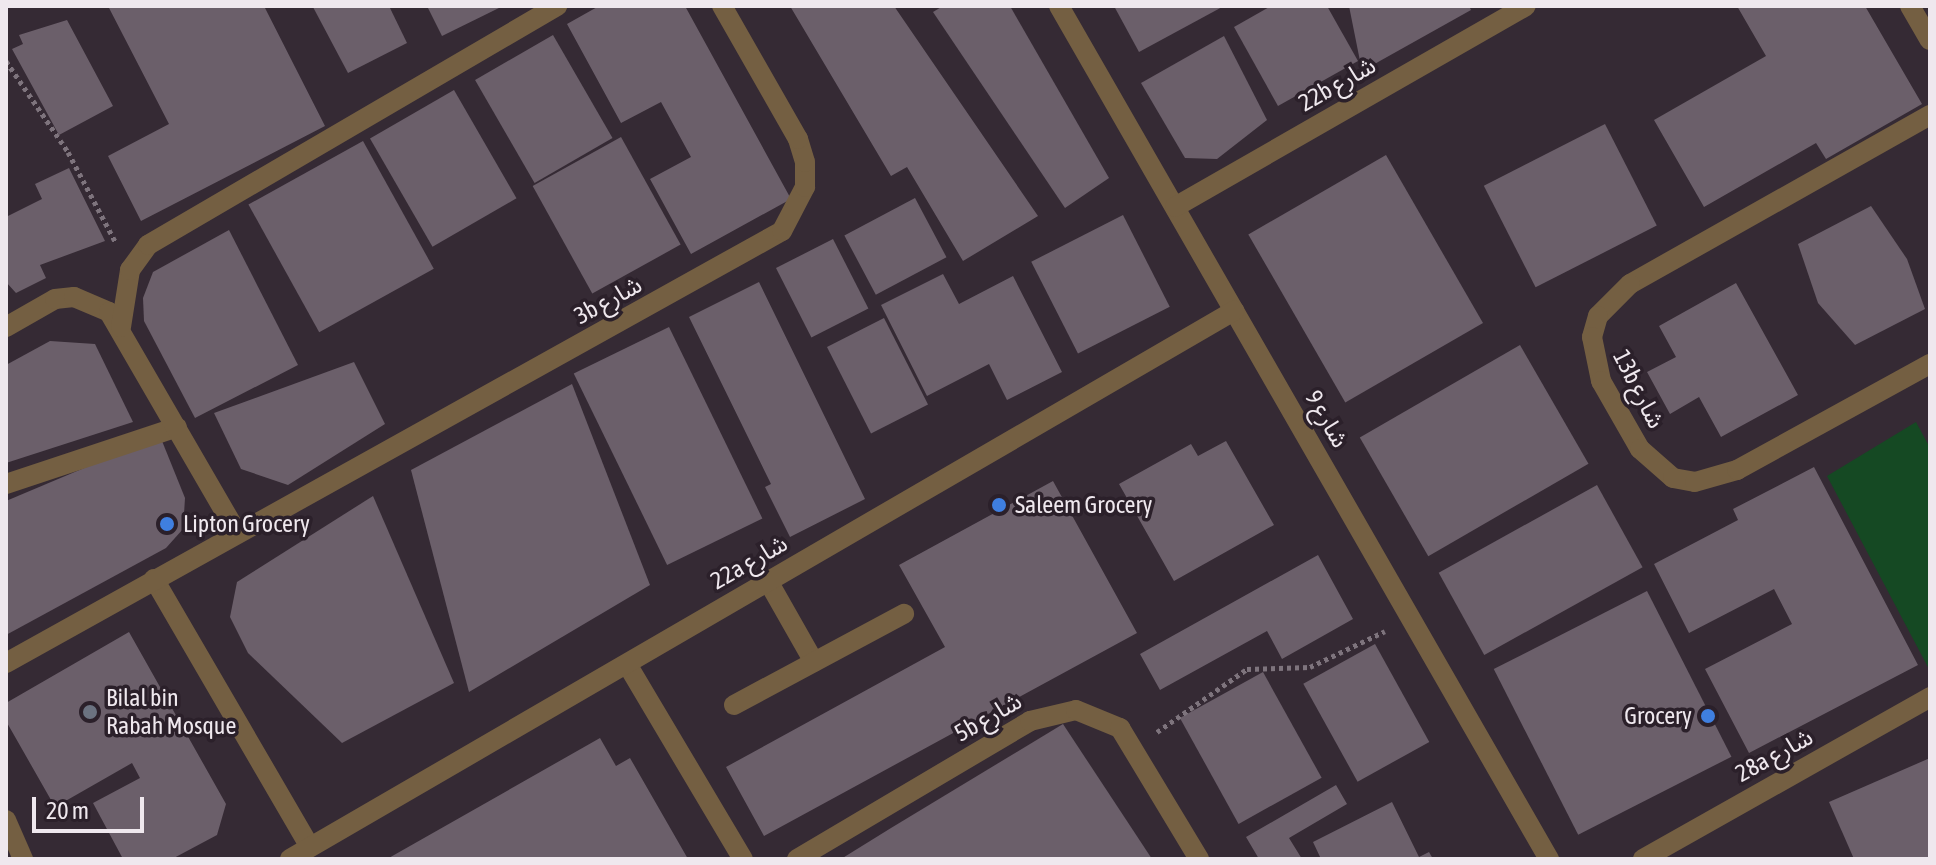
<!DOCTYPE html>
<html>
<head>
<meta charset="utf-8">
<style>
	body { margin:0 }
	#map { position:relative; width:1936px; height:865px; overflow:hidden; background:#352a34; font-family:"Asap Condensed","Noto Sans Arabic",sans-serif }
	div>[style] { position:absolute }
	.green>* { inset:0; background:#154923 }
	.building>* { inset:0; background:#6b5f6a; transform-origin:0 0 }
	.path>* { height:5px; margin-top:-2.5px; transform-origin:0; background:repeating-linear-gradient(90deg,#7e747d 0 4px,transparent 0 8px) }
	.lane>* { height:20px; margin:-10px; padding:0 10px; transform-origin:10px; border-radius:10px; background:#745f42 }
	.street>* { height:20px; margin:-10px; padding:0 10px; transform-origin:10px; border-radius:10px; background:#745f42 }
	.dots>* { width:22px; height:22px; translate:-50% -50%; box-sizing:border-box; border:4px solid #2b202a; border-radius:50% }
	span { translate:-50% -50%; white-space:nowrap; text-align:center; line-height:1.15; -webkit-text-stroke:7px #2b202a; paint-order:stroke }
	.street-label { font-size:24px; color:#efe8ee }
	.poi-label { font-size:24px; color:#efe8ee }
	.left { translate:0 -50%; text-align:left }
	.right { translate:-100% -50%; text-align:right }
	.frame { position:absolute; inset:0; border:8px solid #efe8ee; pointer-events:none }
	.scale { position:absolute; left:32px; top:797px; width:112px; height:36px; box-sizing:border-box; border:4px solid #efe8ee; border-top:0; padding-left:10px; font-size:24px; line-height:28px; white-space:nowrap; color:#efe8ee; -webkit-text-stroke:6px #2b202a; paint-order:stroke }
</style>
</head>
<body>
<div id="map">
	<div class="green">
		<i style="clip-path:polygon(1916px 422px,1930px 448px,1930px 671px,1827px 476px)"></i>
	</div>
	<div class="building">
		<i style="clip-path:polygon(108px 6px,264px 6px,325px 126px,141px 221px,108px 156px,169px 124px)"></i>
		<i style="clip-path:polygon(389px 6px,407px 43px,348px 73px,313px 7px)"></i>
		<i style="clip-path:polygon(427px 6px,503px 6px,442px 36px)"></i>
		<i style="clip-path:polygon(599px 6px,685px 6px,791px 199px,691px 254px,650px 179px,691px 157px,661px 102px,621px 123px,567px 24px)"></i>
		<i style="clip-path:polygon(790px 6px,894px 6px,1038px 216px,963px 261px,907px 167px,891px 176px)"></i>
		<i style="clip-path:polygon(943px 6px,1010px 6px,1109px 178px,1065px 208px,933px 12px)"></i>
		<i style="clip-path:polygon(1114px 6px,1224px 6px,1139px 52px)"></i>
		<i style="clip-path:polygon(1271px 6px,1327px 6px,1358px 61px,1278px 106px,1234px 27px)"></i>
		<i style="clip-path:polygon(1349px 6px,1469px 6px,1471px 10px,1362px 71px)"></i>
		<i style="clip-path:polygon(1737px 6px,1865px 6px,1922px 104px,1826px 159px,1816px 143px,1704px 207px,1654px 120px,1766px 56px)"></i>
		<i style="clip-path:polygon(67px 20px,113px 106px,59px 135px,12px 49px,23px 44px,19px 35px)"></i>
		<i style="left:553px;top:35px;width:119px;height:90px;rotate:60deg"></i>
		<i style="clip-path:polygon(1224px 36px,1267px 120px,1217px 159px,1185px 158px,1141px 83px)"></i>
		<i style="left:454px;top:90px;width:125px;height:97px;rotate:60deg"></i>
		<i style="left:1605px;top:124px;width:114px;height:136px;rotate:63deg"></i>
		<i style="left:621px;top:137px;width:123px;height:101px;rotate:61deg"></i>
		<i style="left:363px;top:141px;width:146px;height:131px;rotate:61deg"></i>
		<i style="left:1386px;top:155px;width:194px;height:159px;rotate:60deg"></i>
		<i style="clip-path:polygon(69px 168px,105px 241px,40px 265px,46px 278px,16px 293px,6px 282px,6px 217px,42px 199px,35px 184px)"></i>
		<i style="left:915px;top:198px;width:67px;height:80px;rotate:62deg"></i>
		<i style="clip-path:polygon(1871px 206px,1907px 259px,1925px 309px,1855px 345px,1818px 303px,1798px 244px)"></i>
		<i style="left:1123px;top:215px;width:103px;height:103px;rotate:63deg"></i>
		<i style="clip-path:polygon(229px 230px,298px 365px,195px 418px,144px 321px,143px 298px,153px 272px)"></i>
		<i style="left:833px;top:239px;width:78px;height:64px;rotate:63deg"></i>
		<i style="clip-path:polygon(943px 274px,959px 304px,1013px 276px,1062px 372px,1007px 400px,989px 364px,927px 396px,881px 305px)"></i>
		<i style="clip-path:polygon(759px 282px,865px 499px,790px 537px,765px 487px,771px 484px,689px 317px)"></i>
		<i style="clip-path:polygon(1736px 283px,1798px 395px,1721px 437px,1699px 397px,1670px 414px,1647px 372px,1676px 357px,1659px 326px)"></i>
		<i style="left:884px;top:318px;width:97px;height:64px;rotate:63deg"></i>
		<i style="left:669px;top:327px;width:213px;height:106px;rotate:64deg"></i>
		<i style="clip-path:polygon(50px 341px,95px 344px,133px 422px,6px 463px,6px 365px)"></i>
		<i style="left:1520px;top:345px;width:137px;height:185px;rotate:60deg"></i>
		<i style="clip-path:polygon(354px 362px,385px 424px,288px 485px,241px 469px,214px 413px)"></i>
		<i style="clip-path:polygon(572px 384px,650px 585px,469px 692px,411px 470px)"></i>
		<i style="clip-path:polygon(160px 436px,185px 498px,183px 529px,166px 548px,6px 635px,6px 501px)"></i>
		<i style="clip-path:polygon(1226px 441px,1274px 525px,1174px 581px,1119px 484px,1191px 444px,1198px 456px)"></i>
		<i style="clip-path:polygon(1814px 467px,1918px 665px,1749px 753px,1705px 669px,1792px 624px,1774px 589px,1689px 633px,1654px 564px,1738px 520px,1733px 509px)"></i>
		<i style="clip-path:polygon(1053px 481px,1137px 633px,764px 836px,726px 767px,945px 647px,899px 565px)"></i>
		<i style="left:1597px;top:485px;width:94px;height:181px;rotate:61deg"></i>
		<i style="clip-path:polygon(373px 496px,454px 683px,342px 743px,248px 653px,230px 617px,237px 582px)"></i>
		<i style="clip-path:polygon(1318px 555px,1353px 619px,1282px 659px,1267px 631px,1160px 690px,1140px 654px)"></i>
		<i style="left:1647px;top:591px;width:186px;height:172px;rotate:63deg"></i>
		<i style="clip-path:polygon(129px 632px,226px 804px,217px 835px,172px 859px,123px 859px,93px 803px,140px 778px,132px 763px,55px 807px,6px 721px,6px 703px)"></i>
		<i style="left:1375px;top:644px;width:112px;height:82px;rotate:61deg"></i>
		<i style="left:1263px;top:672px;width:121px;height:95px;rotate:61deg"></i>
		<i style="clip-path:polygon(1063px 724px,1152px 859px,841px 859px,891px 828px)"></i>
		<i style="clip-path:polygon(600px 738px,616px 766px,630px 758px,688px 859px,387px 859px)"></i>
		<i style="clip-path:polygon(1930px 758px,1930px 859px,1854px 859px,1829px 802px)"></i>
		<i style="clip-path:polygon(1336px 785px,1347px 804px,1289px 838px,1302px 859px,1259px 859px,1246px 837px)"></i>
		<i style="clip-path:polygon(1392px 802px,1419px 857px,1429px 852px,1433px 859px,1321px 859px,1313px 842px)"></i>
	</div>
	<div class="path">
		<i style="left:6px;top:61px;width:110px;rotate:55.7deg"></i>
		<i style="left:68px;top:152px;width:101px;rotate:62.2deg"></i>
		<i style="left:1157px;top:732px;width:110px;rotate:-35deg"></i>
		<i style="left:1247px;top:669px;width:63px;rotate:-1.8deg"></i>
		<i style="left:1310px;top:667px;width:83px;rotate:-25.6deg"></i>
	</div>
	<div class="lane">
		<i style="left:6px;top:484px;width:180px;rotate:-18.4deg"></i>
		<i style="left:768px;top:581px;width:93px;rotate:60.4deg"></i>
		<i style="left:734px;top:705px;width:193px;rotate:-28.2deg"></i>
		<i style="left:6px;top:820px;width:43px;rotate:66.4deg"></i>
	</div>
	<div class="street">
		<i style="left:1059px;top:6px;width:984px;rotate:60.13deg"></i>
		<i style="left:1910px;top:6px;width:39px;rotate:60deg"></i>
		<i style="left:1930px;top:115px;width:344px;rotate:150.6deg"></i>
		<i style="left:1630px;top:284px;width:45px;rotate:135deg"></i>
		<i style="left:1598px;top:316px;width:22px;rotate:106deg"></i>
		<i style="left:1592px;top:337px;width:45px;rotate:78.4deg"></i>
		<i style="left:1601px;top:381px;width:78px;rotate:60.2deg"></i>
		<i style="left:1640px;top:449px;width:44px;rotate:41.3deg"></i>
		<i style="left:1673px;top:478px;width:22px;rotate:10deg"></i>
		<i style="left:1695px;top:482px;width:44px;rotate:-15.9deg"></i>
		<i style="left:1737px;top:470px;width:220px;rotate:-28.8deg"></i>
		<i style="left:1175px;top:207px;width:404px;rotate:-29.8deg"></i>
		<i style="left:6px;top:327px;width:56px;rotate:-29.7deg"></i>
		<i style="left:55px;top:299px;width:19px;rotate:-6deg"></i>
		<i style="left:74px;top:297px;width:38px;rotate:23deg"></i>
		<i style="left:109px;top:312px;width:255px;rotate:59.9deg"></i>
		<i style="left:121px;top:327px;width:58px;rotate:-81deg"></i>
		<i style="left:130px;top:270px;width:31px;rotate:-54deg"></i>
		<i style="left:148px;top:245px;width:474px;rotate:-30.3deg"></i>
		<i style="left:154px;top:579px;width:310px;rotate:59.8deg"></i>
		<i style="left:6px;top:663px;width:888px;rotate:-29.1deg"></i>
		<i style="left:782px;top:231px;width:50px;rotate:-62.4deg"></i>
		<i style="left:805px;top:187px;width:25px;rotate:-90deg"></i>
		<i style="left:805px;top:162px;width:24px;rotate:-107deg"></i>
		<i style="left:798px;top:139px;width:153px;rotate:-119.7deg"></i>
		<i style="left:627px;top:664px;width:227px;rotate:59.3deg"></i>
		<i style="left:290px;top:859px;width:1092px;rotate:-30.14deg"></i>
		<i style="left:797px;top:859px;width:271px;rotate:-30.6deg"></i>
		<i style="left:1030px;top:721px;width:47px;rotate:-13.4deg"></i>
		<i style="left:1076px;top:710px;width:48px;rotate:22.2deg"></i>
		<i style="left:1120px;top:728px;width:153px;rotate:58.9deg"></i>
		<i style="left:1643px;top:859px;width:330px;rotate:-29.4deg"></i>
	</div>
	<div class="dots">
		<i style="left:999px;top:505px;background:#3f7fe0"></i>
		<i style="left:167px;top:524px;background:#3f7fe0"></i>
		<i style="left:90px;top:712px;background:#6b7280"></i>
		<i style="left:1708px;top:716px;background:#3f7fe0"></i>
	</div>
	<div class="street-label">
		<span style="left:1337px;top:84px;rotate:-30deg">22b شارع</span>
		<span style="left:608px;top:300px;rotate:-29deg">3b شارع</span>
		<span style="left:1639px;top:389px;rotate:63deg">13b شارع</span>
		<span style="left:1327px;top:419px;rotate:60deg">شارع 9</span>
		<span style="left:749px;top:562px;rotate:-30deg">22a شارع</span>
		<span style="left:988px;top:717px;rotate:-30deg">5b شارع</span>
		<span style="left:1774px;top:755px;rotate:-29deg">28a شارع</span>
	</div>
	<div class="poi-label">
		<span class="left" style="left:1015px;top:505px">Saleem Grocery</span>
		<span class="left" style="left:183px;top:524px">Lipton Grocery</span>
		<span class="left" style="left:106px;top:712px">Bilal bin<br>Rabah Mosque</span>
		<span class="right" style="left:1692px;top:716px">Grocery</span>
	</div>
	<div class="frame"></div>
	<div class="scale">20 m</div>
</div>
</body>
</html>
